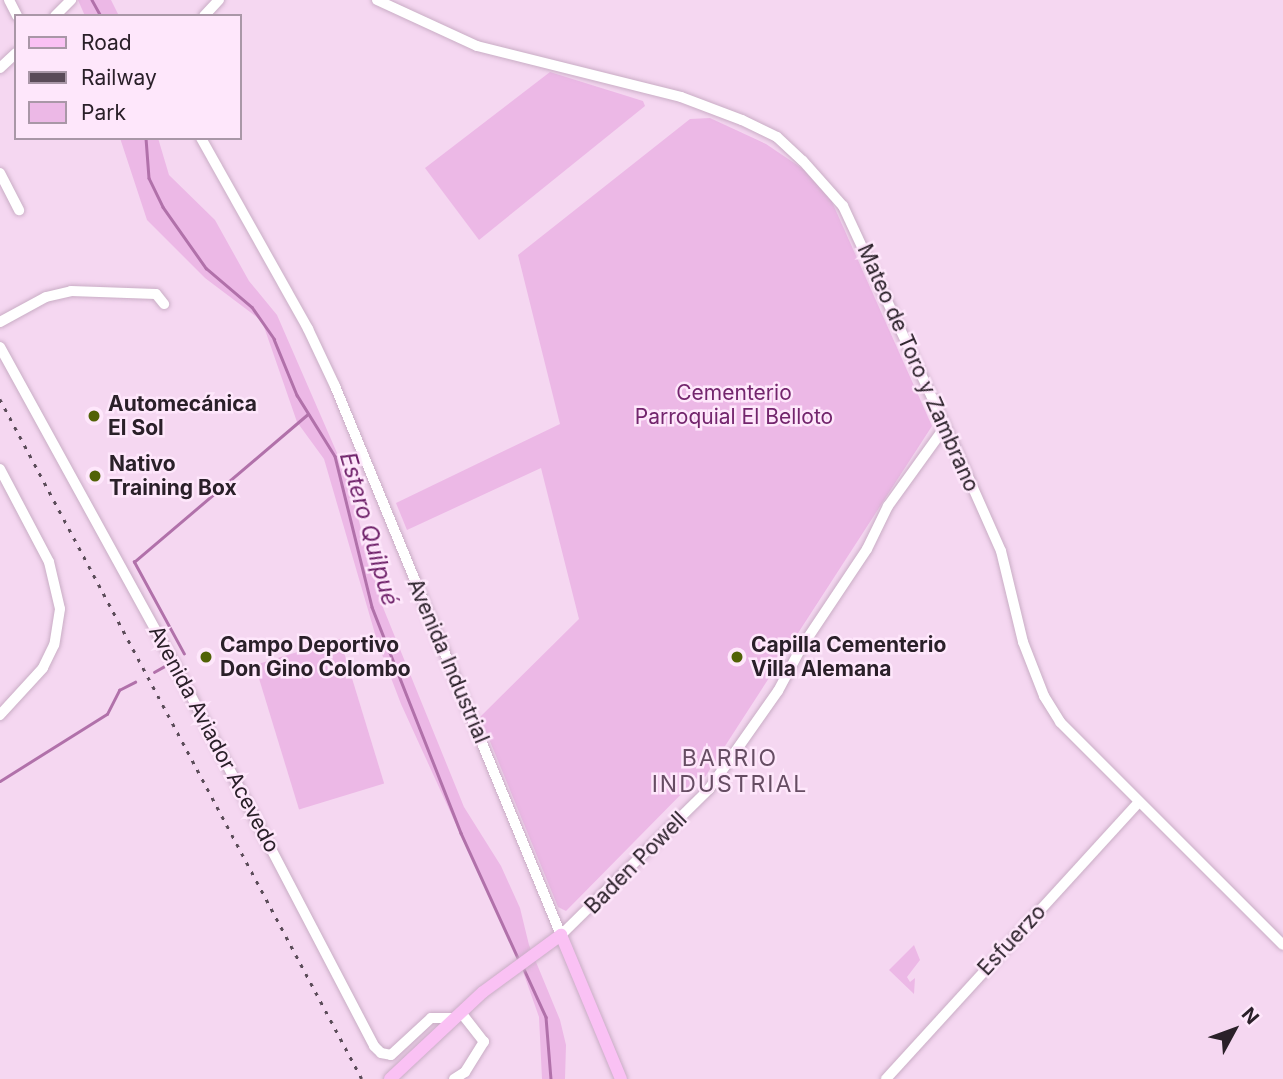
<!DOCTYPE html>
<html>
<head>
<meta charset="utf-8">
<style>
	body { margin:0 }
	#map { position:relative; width:1283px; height:1079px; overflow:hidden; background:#f5d7f1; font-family:Inter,sans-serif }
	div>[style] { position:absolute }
	.green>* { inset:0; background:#ecb8e6; transform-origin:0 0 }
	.stream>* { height:2.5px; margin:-1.25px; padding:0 1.25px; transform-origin:1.25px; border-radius:1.25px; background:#b171aa }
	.roads { filter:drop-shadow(0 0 2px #c9adc5) drop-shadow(0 0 2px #c9adc5) }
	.minor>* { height:10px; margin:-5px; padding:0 5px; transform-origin:5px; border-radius:5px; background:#fff }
	.major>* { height:12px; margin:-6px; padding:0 6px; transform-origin:6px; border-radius:6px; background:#fac1f4 }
	.rail>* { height:2.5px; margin-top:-1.25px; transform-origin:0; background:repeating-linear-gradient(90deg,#5a4b58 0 3.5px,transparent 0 10.5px) }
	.dots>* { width:19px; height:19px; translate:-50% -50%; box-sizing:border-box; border:4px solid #fee7fb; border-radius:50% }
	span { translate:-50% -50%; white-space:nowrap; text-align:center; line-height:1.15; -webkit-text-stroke:5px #fee7fb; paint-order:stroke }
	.street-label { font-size:21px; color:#2a2029 }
	.park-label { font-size:21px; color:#73256d }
	.poi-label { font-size:21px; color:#2a2029; font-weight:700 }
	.left { translate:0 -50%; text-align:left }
	.water-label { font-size:23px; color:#6d1f68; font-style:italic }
	.neighbourhood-label { font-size:23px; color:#664d63; letter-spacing:2px }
	.legend { position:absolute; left:14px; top:14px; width:228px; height:126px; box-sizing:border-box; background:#fee7fb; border:2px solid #a997a7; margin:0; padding:9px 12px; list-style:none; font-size:21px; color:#2a2029 }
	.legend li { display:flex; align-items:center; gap:14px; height:35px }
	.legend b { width:35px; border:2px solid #a997a7 }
	.north { position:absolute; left:1199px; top:995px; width:70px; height:70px; -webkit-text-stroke:5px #fee7fb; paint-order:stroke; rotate:49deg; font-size:19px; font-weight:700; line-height:28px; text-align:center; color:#2a2029 }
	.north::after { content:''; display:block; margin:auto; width:24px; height:32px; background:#2a2029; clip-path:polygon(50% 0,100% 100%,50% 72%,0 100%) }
</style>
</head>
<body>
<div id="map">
	<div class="green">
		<i style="clip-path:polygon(78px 0,111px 0,119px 16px,85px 16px)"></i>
		<i style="clip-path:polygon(550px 72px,643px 101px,645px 106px,479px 240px,425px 168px)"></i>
		<i style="clip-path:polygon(710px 118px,766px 144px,809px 173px,828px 193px,932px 426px,705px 777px,701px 774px,566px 911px,558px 907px,480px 717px,579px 619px,541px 468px,407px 530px,396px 503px,560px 424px,518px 255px,690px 119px)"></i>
		<i style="clip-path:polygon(120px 138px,158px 138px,169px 175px,215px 220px,249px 281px,277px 315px,347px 476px,380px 600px,464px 807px,501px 866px,520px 908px,529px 945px,560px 1020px,566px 1045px,565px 1079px,542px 1079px,539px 1017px,522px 969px,401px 704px,378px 644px,324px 459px,297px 422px,262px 321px,205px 278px,147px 220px)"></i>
		<i style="left:340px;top:639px;width:151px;height:89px;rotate:73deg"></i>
		<i style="clip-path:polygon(914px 945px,920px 960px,907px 977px,910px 982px,915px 978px,914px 994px,889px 970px)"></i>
	</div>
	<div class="stream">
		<i style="left:92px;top:0;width:18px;rotate:61deg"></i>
		<i style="left:146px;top:138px;width:40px;rotate:85.7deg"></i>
		<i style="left:149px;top:178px;width:32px;rotate:64deg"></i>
		<i style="left:163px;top:207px;width:75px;rotate:54.8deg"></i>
		<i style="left:206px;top:268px;width:60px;rotate:40.3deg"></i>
		<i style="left:252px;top:307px;width:39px;rotate:55deg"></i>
		<i style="left:274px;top:339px;width:61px;rotate:67.7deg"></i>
		<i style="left:297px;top:395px;width:72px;rotate:58.1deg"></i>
		<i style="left:335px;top:456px;width:155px;rotate:76.2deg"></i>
		<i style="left:372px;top:607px;width:243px;rotate:68.5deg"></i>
		<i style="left:461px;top:833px;width:140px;rotate:65.5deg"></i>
		<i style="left:184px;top:654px;width:105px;rotate:-118.5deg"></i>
		<i style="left:134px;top:562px;width:227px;rotate:-40.4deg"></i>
		<i style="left:154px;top:672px;width:13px;rotate:-29deg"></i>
		<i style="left:0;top:781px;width:126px;rotate:-32.1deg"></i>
		<i style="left:107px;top:714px;width:27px;rotate:-63deg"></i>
		<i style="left:119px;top:690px;width:18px;rotate:-27deg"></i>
		<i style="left:524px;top:969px;width:53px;rotate:65.4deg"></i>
		<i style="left:546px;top:1017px;width:62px;rotate:85.4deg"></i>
	</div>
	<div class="roads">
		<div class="minor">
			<i style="left:9px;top:0;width:18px;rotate:63deg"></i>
			<i style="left:377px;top:0;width:110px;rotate:24.7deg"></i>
			<i style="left:477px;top:46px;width:210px;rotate:14deg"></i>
			<i style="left:681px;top:97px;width:65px;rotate:20.7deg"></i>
			<i style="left:742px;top:120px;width:39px;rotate:26deg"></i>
			<i style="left:777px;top:137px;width:35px;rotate:43deg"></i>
			<i style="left:803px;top:161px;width:60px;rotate:48.4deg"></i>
			<i style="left:843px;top:206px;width:264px;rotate:65.1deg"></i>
			<i style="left:954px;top:445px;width:116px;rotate:66.1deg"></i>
			<i style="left:1001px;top:551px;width:94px;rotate:76.4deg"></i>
			<i style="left:1023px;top:642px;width:58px;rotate:68.7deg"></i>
			<i style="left:1044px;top:696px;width:31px;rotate:58deg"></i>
			<i style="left:1060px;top:722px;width:315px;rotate:45deg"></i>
			<i style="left:55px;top:16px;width:23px;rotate:-45deg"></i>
			<i style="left:204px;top:16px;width:22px;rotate:-47deg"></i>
			<i style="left:0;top:68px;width:22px;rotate:-43deg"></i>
			<i style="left:201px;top:138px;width:219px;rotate:60.7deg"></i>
			<i style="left:308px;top:329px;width:63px;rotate:64.7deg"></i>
			<i style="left:335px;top:386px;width:594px;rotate:67.63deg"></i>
			<i style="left:561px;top:935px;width:208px;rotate:-44.6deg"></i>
			<i style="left:709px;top:789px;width:120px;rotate:-54.9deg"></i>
			<i style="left:778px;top:691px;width:49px;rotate:-61.9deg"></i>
			<i style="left:801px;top:648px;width:119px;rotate:-56.3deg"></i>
			<i style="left:867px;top:549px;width:48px;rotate:-64deg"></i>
			<i style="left:888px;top:506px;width:97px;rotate:-54.2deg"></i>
			<i style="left:0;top:173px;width:42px;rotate:62.8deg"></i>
			<i style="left:0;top:322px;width:52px;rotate:-28.5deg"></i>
			<i style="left:46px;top:297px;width:26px;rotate:-13deg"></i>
			<i style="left:71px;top:291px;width:85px;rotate:2deg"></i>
			<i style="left:156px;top:294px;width:13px;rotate:51deg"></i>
			<i style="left:0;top:347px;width:365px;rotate:61.2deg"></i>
			<i style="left:176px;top:667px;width:428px;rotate:62.4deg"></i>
			<i style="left:374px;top:1046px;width:10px;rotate:45deg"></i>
			<i style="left:381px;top:1053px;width:10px;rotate:11deg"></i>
			<i style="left:391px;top:1055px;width:54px;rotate:-42.8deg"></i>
			<i style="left:431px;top:1018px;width:25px"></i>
			<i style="left:0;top:469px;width:105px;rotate:62.2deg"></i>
			<i style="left:49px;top:562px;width:48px;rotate:76.8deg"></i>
			<i style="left:60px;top:609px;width:36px;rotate:99deg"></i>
			<i style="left:54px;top:645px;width:25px;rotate:116deg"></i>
			<i style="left:43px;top:668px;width:64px;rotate:132.5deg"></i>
			<i style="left:454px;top:1079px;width:13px;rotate:-32deg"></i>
			<i style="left:465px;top:1072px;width:36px;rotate:-58deg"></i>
			<i style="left:484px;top:1042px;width:37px;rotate:-128deg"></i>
			<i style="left:886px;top:1079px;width:375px;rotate:-47.6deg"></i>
		</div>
		<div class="major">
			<i style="left:390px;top:1079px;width:127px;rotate:-43.1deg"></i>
			<i style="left:483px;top:992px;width:97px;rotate:-36.2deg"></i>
			<i style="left:561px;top:935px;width:156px;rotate:67.4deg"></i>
		</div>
	</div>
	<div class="rail">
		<i style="left:0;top:399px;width:770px;rotate:61.97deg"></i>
	</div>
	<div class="dots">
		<i style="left:94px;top:416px;background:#516206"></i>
		<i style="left:95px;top:476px;background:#516206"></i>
		<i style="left:206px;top:657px;background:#516206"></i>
		<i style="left:737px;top:657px;background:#516206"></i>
	</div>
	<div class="street-label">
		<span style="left:918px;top:368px;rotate:66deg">Mateo de Toro y Zambrano</span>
		<span style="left:448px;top:661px;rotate:67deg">Avenida Industrial</span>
		<span style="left:214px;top:739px;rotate:62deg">Avenida Aviador Acevedo</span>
		<span style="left:636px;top:863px;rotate:-45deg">Baden Powell</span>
		<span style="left:1012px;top:940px;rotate:-47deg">Esfuerzo</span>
	</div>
	<div class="park-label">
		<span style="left:734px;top:405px">Cementerio<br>Parroquial El Belloto</span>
	</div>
	<div class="poi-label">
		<span class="left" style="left:108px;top:416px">Automecánica<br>El Sol</span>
		<span class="left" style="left:109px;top:476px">Nativo<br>Training Box</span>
		<span class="left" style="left:220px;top:657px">Campo Deportivo<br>Don Gino Colombo</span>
		<span class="left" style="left:751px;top:657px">Capilla Cementerio<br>Villa Alemana</span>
	</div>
	<div class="water-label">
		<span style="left:369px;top:529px;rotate:74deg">Estero Quilpué</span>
	</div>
	<div class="neighbourhood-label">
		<span style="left:730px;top:771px">BARRIO<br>INDUSTRIAL</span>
	</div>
	<ul class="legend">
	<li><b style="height:9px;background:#fac1f4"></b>Road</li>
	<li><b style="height:9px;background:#5a4b58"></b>Railway</li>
	<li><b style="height:19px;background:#ecb8e6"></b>Park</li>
	</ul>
	<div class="north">N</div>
</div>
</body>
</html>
